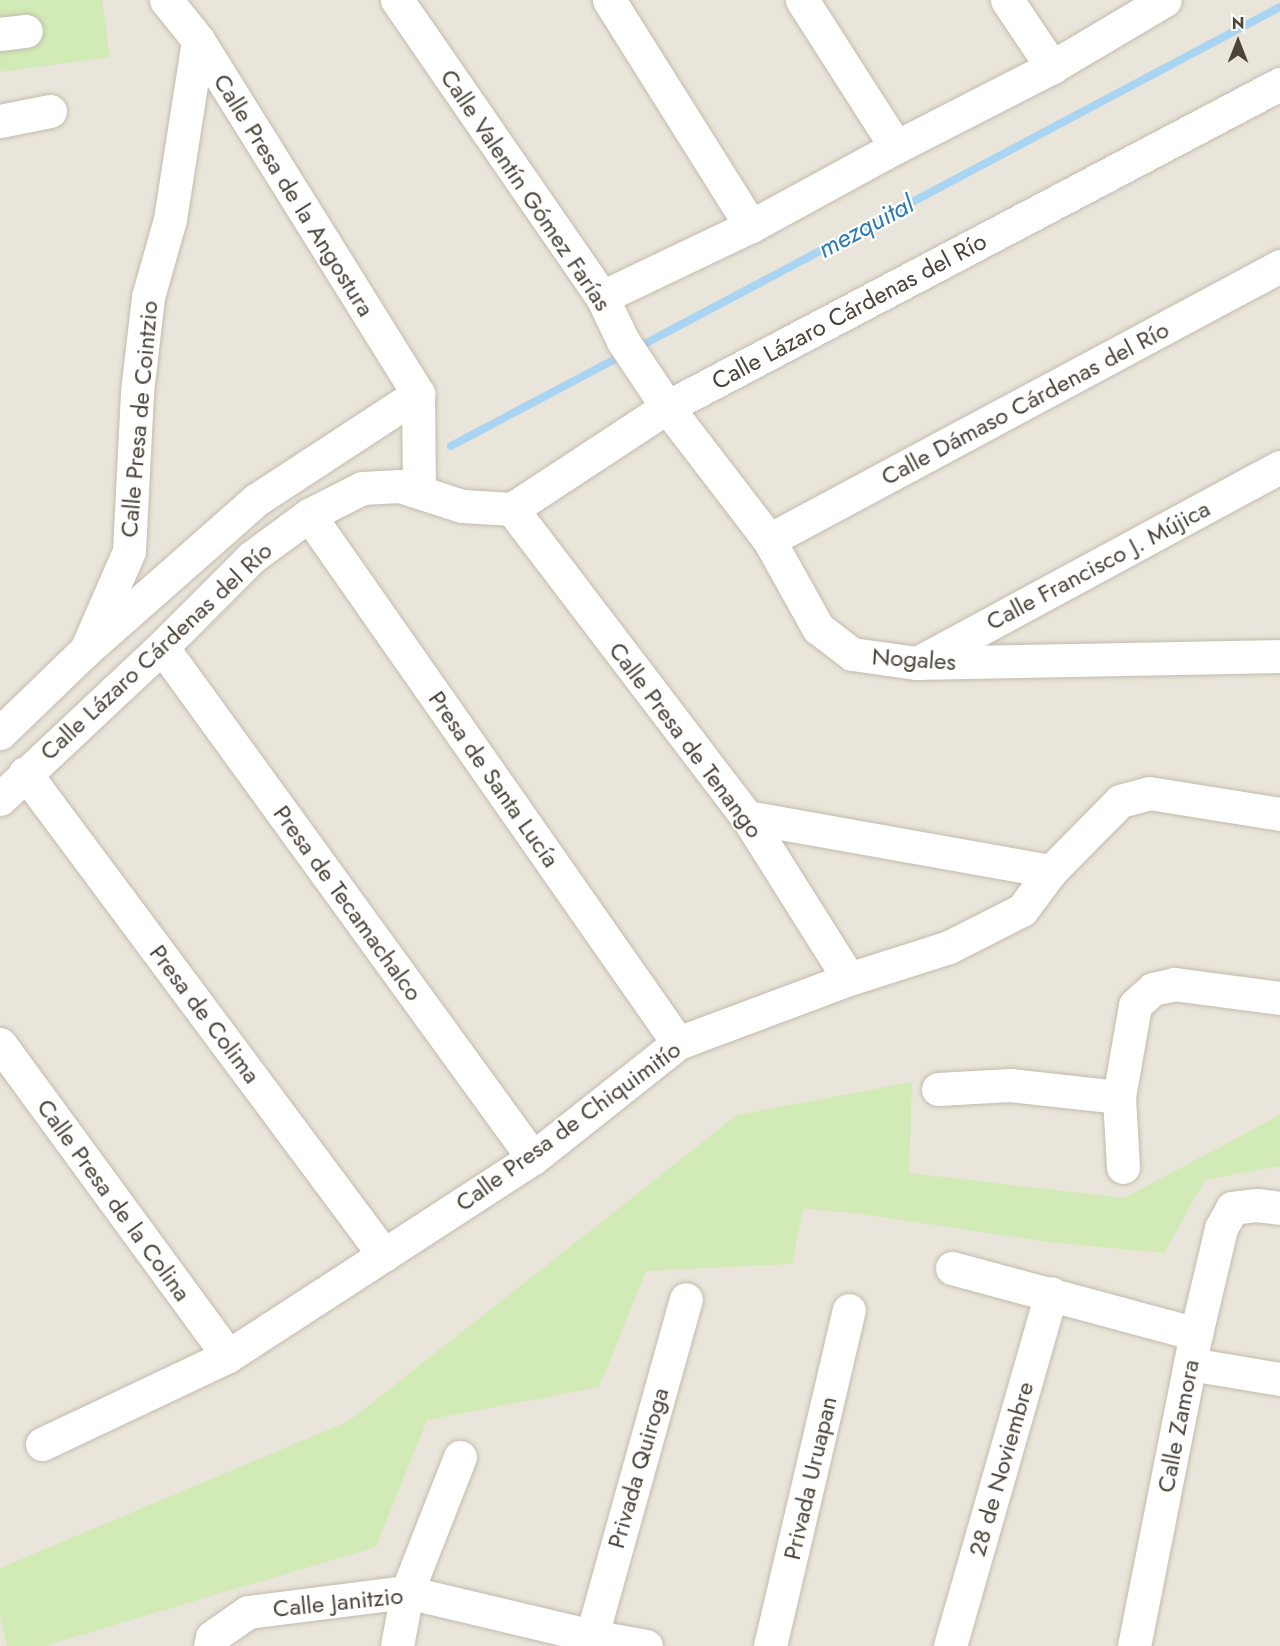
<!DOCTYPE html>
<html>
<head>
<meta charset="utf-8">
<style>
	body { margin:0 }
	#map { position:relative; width:1280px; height:1646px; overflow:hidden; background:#f6f3ec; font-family:Jost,sans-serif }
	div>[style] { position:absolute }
	.residential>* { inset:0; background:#eae5da; transform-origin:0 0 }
	.green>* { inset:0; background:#d2eab5 }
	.stream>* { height:8px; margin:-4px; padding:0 4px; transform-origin:4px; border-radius:4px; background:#a9d4f2 }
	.roads { filter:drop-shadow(0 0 2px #c2bbae) drop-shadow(0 0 2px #c2bbae) }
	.minor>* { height:33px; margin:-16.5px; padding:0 16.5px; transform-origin:16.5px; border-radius:16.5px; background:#fff }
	span { translate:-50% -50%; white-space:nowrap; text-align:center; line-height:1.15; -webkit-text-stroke:4.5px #fff; paint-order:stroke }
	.street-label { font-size:24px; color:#4b4439 }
	.water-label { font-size:26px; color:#2e7ab2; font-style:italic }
	.north { position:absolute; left:1208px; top:12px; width:60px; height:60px; -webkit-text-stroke:4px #fff; paint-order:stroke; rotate:0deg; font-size:16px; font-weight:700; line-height:24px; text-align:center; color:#4b4439 }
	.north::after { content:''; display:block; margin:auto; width:21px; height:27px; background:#4b4439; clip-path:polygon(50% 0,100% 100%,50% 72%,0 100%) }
</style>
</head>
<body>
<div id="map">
	<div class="residential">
		<i style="left:0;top:0;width:1280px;height:1646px"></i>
	</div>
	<div class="green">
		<i style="clip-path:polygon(0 0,102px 0,110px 57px,0 72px)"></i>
		<i style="clip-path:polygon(912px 1082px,909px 1173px,1124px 1198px,1280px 1115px,1280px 1166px,1205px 1180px,1164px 1253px,1048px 1242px,854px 1213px,803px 1209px,792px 1264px,646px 1271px,599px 1387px,427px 1420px,376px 1547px,44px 1646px,7px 1646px,0 1617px,0 1568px,349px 1421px,737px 1115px)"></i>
	</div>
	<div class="stream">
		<i style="left:635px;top:349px;width:730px;rotate:-27.93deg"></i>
		<i style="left:451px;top:446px;width:195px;rotate:-27.9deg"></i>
	</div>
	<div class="roads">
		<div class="minor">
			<i style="left:166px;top:0;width:51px;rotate:51.3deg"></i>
			<i style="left:198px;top:40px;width:417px;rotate:58.1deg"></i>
			<i style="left:397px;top:0;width:361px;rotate:55.4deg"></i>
			<i style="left:602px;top:297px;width:49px;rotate:64.5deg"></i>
			<i style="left:623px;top:341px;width:79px;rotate:56.3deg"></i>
			<i style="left:667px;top:407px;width:168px;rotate:52.5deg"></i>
			<i style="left:769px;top:540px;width:101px;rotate:60.9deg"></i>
			<i style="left:818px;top:628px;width:43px;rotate:37.4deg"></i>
			<i style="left:852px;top:654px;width:66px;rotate:7.9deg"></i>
			<i style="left:917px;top:663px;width:363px;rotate:-1.1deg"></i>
			<i style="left:609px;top:0;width:267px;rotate:57.9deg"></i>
			<i style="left:802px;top:0;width:174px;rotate:57.4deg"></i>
			<i style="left:1007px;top:0;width:81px;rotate:56.1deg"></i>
			<i style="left:0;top:34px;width:26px;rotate:-7deg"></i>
			<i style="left:0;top:121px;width:51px;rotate:-11.3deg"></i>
			<i style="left:602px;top:297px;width:165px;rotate:-25.5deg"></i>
			<i style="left:751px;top:226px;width:165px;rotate:-28.6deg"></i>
			<i style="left:896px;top:147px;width:175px;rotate:-27.1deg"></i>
			<i style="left:1052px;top:67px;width:131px;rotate:-30.7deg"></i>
			<i style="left:418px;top:394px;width:98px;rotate:89.4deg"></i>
			<i style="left:512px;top:509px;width:387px;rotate:52.7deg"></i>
			<i style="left:747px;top:817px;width:191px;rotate:57.8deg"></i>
			<i style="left:309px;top:515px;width:644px;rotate:55.05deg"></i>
			<i style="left:769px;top:540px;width:580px;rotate:-28.2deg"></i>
			<i style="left:162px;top:647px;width:631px;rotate:54.02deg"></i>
			<i style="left:86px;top:650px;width:108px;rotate:-66.5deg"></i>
			<i style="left:129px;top:551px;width:159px;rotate:-87.1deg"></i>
			<i style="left:137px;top:392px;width:96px;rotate:-83.4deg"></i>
			<i style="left:148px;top:297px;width:81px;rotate:-74.2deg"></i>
			<i style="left:170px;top:219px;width:181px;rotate:-81.1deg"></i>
			<i style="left:921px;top:661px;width:408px;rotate:-28.4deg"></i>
			<i style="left:0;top:733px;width:120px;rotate:-44deg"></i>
			<i style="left:86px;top:650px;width:227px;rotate:-41.4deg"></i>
			<i style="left:256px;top:500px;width:194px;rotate:-33.2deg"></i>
			<i style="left:25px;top:773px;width:601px;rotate:53.32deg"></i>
			<i style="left:0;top:799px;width:222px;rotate:-43.2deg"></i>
			<i style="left:162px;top:647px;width:127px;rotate:-45deg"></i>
			<i style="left:252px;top:557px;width:71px;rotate:-36.4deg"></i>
			<i style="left:309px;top:515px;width:59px;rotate:-27deg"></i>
			<i style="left:362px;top:488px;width:38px;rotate:-3deg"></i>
			<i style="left:400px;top:486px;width:65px;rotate:17.9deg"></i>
			<i style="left:462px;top:506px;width:50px;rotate:3.4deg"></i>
			<i style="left:512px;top:509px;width:186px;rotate:-33.3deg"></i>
			<i style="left:667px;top:407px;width:693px;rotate:-27.79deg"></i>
			<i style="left:747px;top:817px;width:309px;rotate:10.1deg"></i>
			<i style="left:0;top:1044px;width:386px;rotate:53.8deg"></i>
			<i style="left:938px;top:1089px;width:72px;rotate:-3.2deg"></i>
			<i style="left:1010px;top:1085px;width:110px;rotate:6.3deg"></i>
			<i style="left:1123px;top:1167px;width:70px;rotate:-93.3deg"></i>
			<i style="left:1119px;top:1097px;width:93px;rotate:-80.1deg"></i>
			<i style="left:1135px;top:1005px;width:24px;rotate:-42deg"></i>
			<i style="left:1153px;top:989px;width:22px;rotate:-13deg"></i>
			<i style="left:1174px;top:984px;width:107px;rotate:7.5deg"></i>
			<i style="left:952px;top:1268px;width:253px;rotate:15.1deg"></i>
			<i style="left:1190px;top:1364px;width:91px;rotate:9.5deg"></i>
			<i style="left:42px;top:1444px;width:206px;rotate:-25.3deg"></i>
			<i style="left:228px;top:1356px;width:364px;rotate:-33deg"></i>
			<i style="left:533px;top:1158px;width:185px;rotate:-38.4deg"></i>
			<i style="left:678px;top:1043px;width:183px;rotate:-20.5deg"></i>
			<i style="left:849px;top:979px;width:105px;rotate:-17.7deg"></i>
			<i style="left:949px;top:947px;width:82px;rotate:-26.9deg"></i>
			<i style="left:1022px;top:910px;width:49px;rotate:-53.4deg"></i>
			<i style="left:1051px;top:871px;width:98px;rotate:-45.4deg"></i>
			<i style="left:1120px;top:801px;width:30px;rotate:-15deg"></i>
			<i style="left:1149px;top:793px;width:133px;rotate:9.1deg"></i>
			<i style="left:210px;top:1646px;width:9px;rotate:-77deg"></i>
			<i style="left:212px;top:1637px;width:44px;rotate:-34.8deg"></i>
			<i style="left:248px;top:1612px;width:160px;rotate:-7.2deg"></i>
			<i style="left:407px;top:1592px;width:189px;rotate:13.4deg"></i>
			<i style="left:591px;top:1636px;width:56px;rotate:10.3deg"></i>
			<i style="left:397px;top:1646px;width:55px;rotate:-79.5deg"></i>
			<i style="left:407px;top:1592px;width:145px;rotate:-68.6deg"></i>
			<i style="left:589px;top:1646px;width:360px;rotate:-74.4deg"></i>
			<i style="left:770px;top:1646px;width:345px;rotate:-76.8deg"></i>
			<i style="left:950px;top:1646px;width:367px;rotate:-74deg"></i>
			<i style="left:1134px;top:1646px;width:318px;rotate:-78.8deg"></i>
			<i style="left:1196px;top:1334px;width:109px;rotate:-76.7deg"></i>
			<i style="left:1221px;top:1228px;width:23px;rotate:-61deg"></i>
			<i style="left:1232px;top:1208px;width:25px;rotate:-7deg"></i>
			<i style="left:1257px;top:1205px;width:23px;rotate:7deg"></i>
		</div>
	</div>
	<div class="street-label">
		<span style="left:526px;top:190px;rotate:56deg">Calle Valentín Gómez Farías</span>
		<span style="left:294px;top:195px;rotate:58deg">Calle Presa de la Angostura</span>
		<span style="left:849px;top:311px;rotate:-28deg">Calle Lázaro Cárdenas del Río</span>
		<span style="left:1025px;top:403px;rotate:-28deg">Calle Dámaso Cárdenas del Río</span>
		<span style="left:139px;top:419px;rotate:-85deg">Calle Presa de Cointzio</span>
		<span style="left:1098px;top:565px;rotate:-28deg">Calle Francisco J. Mújica</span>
		<span style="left:156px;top:651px;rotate:-43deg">Calle Lázaro Cárdenas del Río</span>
		<span style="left:914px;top:659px;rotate:4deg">Nogales</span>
		<span style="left:686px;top:740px;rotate:53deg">Calle Presa de Tenango</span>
		<span style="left:494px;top:779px;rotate:55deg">Presa de Santa Lucía</span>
		<span style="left:348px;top:903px;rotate:54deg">Presa de Tecamachalco</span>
		<span style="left:205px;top:1014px;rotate:53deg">Presa de Colima</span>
		<span style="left:568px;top:1126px;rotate:-36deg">Calle Presa de Chiquimitío</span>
		<span style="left:114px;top:1200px;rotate:54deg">Calle Presa de la Colina</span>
		<span style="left:1178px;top:1426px;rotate:-79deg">Calle Zamora</span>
		<span style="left:638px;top:1468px;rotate:-74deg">Privada Quiroga</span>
		<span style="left:1001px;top:1469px;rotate:-74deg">28 de Noviembre</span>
		<span style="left:810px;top:1478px;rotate:-77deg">Privada Uruapan</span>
		<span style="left:338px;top:1602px;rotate:-6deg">Calle Janitzio</span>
	</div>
	<div class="water-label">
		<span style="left:866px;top:227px;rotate:-28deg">mezquital</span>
	</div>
	<div class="north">N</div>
</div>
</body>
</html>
